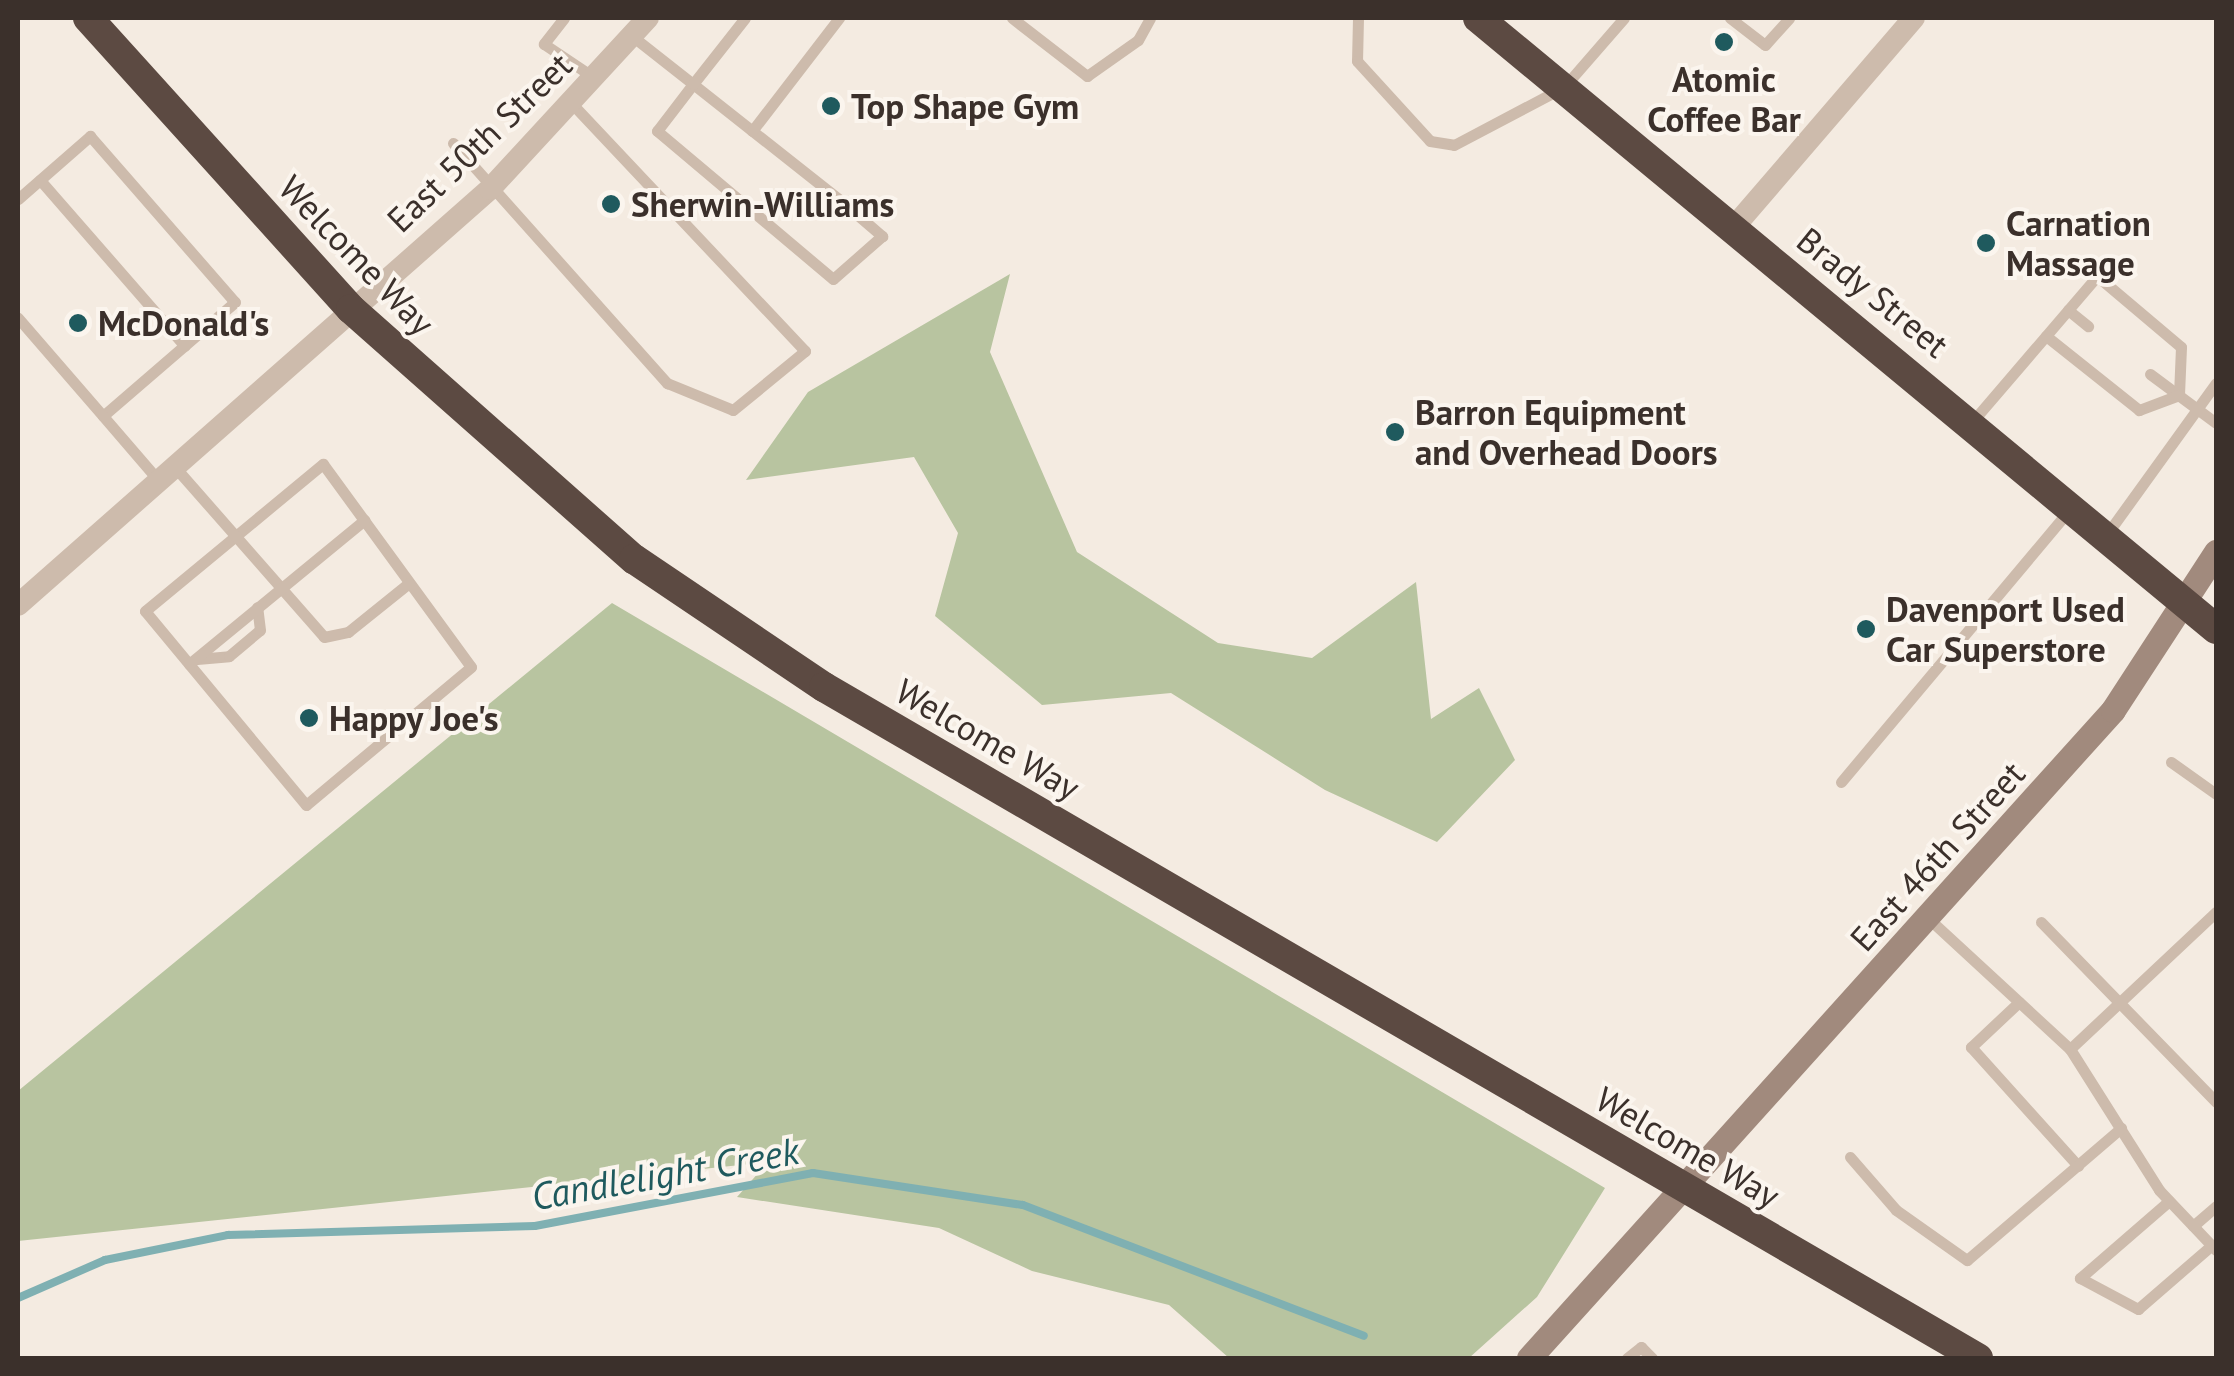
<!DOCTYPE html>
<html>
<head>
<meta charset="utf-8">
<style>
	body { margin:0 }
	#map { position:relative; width:2234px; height:1376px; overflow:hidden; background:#f4ebe1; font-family:"PT Sans",sans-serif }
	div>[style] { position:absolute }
	.green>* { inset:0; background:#b8c4a0 }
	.stream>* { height:8px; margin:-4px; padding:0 4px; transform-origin:4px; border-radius:4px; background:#7fb0b2 }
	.lane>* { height:11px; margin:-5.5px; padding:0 5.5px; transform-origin:5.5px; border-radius:5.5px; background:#cdbbac }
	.street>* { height:22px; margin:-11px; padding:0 11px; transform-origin:11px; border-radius:11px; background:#cdbbac }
	.secondary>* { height:25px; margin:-12.5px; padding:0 12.5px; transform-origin:12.5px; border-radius:12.5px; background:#a18a7d }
	.highway>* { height:30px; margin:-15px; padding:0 15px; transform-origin:15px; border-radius:15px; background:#5c4a42 }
	.dots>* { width:28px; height:28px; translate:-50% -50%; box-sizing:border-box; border:5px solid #fbf5ee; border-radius:50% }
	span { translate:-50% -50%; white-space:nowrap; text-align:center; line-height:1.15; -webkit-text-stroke:8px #fbf5ee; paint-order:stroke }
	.poi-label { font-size:35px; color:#3b302b; font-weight:700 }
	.left { translate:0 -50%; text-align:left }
	.street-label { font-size:35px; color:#3b302b }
	.water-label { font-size:38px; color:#1f5a5e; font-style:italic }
	.frame { position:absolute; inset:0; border:20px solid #3b302b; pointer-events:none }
</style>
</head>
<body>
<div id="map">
	<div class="green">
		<i style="clip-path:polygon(1010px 274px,990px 352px,1077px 552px,1218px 643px,1312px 658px,1416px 582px,1431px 719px,1479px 688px,1515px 760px,1437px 842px,1325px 790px,1171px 693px,1042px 705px,935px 616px,958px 533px,914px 457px,746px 480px,808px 392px)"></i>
		<i style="clip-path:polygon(612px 603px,1605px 1188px,1537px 1297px,1469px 1358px,1229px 1358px,1169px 1305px,1032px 1271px,939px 1228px,737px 1197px,768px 1162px,18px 1241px,18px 1091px)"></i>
	</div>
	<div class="stream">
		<i style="left:18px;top:1298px;width:95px;rotate:-23.6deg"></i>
		<i style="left:105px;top:1260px;width:126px;rotate:-11.5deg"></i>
		<i style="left:228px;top:1235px;width:307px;rotate:-1.7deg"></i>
		<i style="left:535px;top:1226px;width:283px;rotate:-10.8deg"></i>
		<i style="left:813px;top:1173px;width:212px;rotate:8.7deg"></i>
		<i style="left:1023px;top:1205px;width:365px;rotate:21deg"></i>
	</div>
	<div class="lane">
		<i style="left:564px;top:18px;width:33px;rotate:128deg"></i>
		<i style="left:544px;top:44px;width:63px;rotate:33.9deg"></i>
		<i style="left:1012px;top:18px;width:95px;rotate:37.7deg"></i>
		<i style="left:1087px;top:76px;width:62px;rotate:-35.2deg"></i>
		<i style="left:1138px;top:40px;width:25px;rotate:-61deg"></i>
		<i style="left:1358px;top:18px;width:43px;rotate:91.3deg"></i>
		<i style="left:1357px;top:61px;width:108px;rotate:47.6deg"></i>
		<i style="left:1430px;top:141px;width:24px;rotate:9deg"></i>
		<i style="left:1454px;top:145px;width:124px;rotate:-27.8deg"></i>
		<i style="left:1564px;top:87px;width:91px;rotate:-49deg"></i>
		<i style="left:1730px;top:18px;width:44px;rotate:37.6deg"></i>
		<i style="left:1765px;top:45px;width:36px;rotate:-48deg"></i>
		<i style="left:632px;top:36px;width:78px;rotate:38.2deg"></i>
		<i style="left:693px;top:84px;width:195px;rotate:38.3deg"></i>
		<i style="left:846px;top:205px;width:48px;rotate:40.7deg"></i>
		<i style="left:882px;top:236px;width:65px;rotate:138.7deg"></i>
		<i style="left:833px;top:279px;width:230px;rotate:-139.9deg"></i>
		<i style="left:657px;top:131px;width:59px;rotate:-52.5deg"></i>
		<i style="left:693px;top:84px;width:84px;rotate:-51.8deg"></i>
		<i style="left:752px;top:131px;width:143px;rotate:-52.4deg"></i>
		<i style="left:453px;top:143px;width:322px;rotate:48.3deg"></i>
		<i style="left:667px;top:383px;width:71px;rotate:22.2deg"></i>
		<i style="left:733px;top:410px;width:93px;rotate:-39.3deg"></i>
		<i style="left:805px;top:351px;width:338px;rotate:-133.3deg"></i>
		<i style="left:40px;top:180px;width:220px;rotate:48.9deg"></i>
		<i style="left:18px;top:199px;width:96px;rotate:-41.2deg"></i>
		<i style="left:90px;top:136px;width:220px;rotate:48.9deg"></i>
		<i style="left:235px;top:302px;width:174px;rotate:139.2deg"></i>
		<i style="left:103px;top:416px;width:130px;rotate:-130.9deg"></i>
		<i style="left:2068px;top:310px;width:26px;rotate:39deg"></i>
		<i style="left:2150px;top:374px;width:82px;rotate:36.6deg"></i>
		<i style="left:103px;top:416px;width:84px;rotate:49.3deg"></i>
		<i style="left:1972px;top:422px;width:192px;rotate:-49.4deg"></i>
		<i style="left:2097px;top:276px;width:110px;rotate:40.2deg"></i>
		<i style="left:2181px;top:347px;width:48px;rotate:92.4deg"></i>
		<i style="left:2179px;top:395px;width:43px;rotate:159.4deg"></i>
		<i style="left:2139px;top:410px;width:119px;rotate:-141.5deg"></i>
		<i style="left:323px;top:464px;width:251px;rotate:53.9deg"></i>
		<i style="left:471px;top:667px;width:215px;rotate:140.1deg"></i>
		<i style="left:306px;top:805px;width:252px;rotate:-129.7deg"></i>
		<i style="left:145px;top:611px;width:231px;rotate:-39.6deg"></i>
		<i style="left:174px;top:466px;width:227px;rotate:48.7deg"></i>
		<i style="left:324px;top:637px;width:25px;rotate:-12deg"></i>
		<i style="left:348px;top:632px;width:78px;rotate:-38.8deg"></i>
		<i style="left:2107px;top:534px;width:186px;rotate:-54.2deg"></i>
		<i style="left:197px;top:659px;width:32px;rotate:-5deg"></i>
		<i style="left:229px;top:656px;width:40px;rotate:-40deg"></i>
		<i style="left:260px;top:630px;width:23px;rotate:-97deg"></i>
		<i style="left:189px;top:664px;width:227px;rotate:-39.4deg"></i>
		<i style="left:2171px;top:762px;width:55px;rotate:35.4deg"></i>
		<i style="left:1841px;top:782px;width:358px;rotate:-50deg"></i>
		<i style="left:1928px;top:918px;width:193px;rotate:42.7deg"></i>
		<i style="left:2070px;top:1049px;width:167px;rotate:57.7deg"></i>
		<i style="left:2159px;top:1190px;width:83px;rotate:46.5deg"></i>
		<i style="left:2041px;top:922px;width:251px;rotate:45.8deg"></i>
		<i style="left:2019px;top:1002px;width:66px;rotate:136.8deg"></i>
		<i style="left:1971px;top:1047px;width:160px;rotate:48deg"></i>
		<i style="left:2070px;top:1049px;width:200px;rotate:-43.2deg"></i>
		<i style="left:1850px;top:1157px;width:70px;rotate:49deg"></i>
		<i style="left:1896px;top:1210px;width:87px;rotate:35.2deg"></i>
		<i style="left:1967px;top:1260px;width:203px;rotate:-40.6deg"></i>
		<i style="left:2169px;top:1201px;width:118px;rotate:139.1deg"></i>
		<i style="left:2080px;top:1278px;width:66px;rotate:28.1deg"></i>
		<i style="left:2138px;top:1309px;width:98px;rotate:-40.9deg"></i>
		<i style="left:2193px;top:1226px;width:30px;rotate:-41deg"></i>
		<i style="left:1627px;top:1358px;width:18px;rotate:-38deg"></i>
		<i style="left:1641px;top:1347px;width:16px;rotate:45deg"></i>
	</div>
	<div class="street">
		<i style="left:1734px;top:227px;width:276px;rotate:-49.3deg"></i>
		<i style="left:18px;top:605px;width:629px;rotate:-41.39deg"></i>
		<i style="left:490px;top:189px;width:233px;rotate:-47.3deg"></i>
	</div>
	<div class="secondary">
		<i style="left:1529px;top:1358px;width:872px;rotate:-47.97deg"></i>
		<i style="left:2113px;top:710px;width:189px;rotate:-56.9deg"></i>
	</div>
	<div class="highway">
		<i style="left:88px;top:18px;width:392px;rotate:47.9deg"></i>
		<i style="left:351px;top:309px;width:378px;rotate:41.5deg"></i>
		<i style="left:634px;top:559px;width:229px;rotate:34deg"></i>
		<i style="left:824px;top:687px;width:1335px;rotate:30.18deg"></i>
		<i style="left:1478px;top:18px;width:958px;rotate:39.62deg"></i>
	</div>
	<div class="dots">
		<i style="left:1724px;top:42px;background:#1f5a5e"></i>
		<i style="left:831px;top:106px;background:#1f5a5e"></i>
		<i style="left:611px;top:204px;background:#1f5a5e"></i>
		<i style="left:1986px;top:243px;background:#1f5a5e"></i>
		<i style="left:78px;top:323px;background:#1f5a5e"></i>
		<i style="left:1395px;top:432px;background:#1f5a5e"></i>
		<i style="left:1866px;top:629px;background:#1f5a5e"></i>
		<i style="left:309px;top:718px;background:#1f5a5e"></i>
	</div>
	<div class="poi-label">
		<span style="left:1724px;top:99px">Atomic<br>Coffee Bar</span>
		<span class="left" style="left:851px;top:106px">Top Shape Gym</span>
		<span class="left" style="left:631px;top:204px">Sherwin-Williams</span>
		<span class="left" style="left:2006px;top:243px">Carnation<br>Massage</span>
		<span class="left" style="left:98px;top:323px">McDonald's</span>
		<span class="left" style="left:1415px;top:432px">Barron Equipment<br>and Overhead Doors</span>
		<span class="left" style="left:1886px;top:629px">Davenport Used<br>Car Superstore</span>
		<span class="left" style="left:329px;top:718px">Happy Joe's</span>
	</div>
	<div class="street-label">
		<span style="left:479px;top:142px;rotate:-44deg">East 50th Street</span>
		<span style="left:357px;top:255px;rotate:46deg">Welcome Way</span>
		<span style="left:1873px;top:292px;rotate:39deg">Brady Street</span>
		<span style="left:988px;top:739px;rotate:30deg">Welcome Way</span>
		<span style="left:1937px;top:856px;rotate:-48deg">East 46th Street</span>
		<span style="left:1688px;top:1147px;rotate:30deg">Welcome Way</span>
	</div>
	<div class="water-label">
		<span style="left:665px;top:1173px;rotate:-10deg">Candlelight Creek</span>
	</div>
	<div class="frame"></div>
</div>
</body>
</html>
